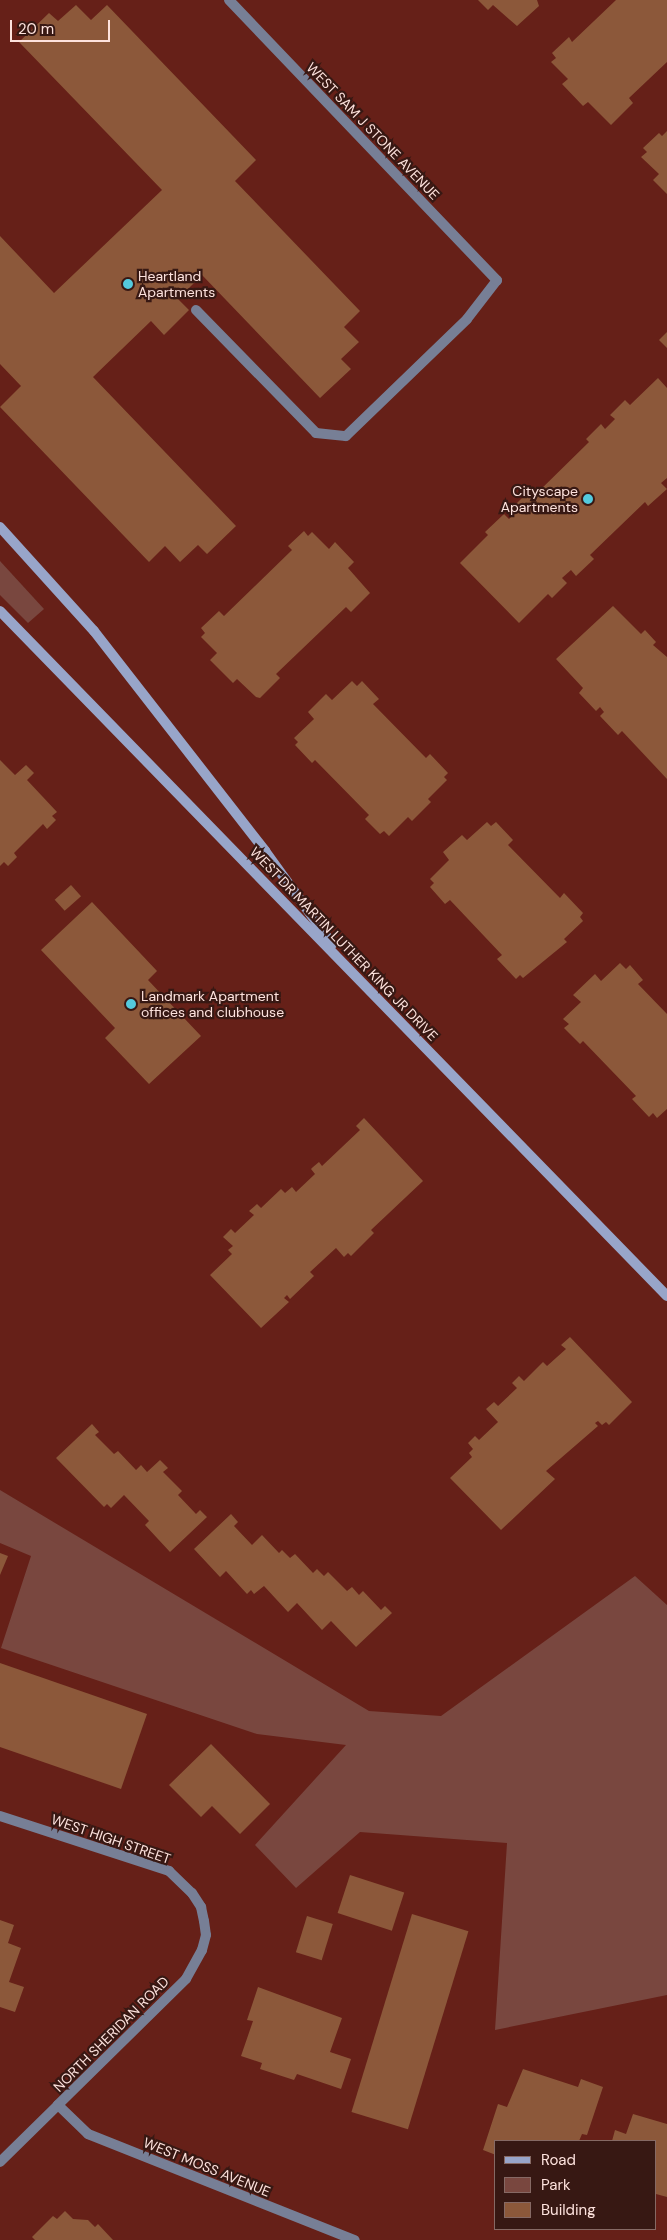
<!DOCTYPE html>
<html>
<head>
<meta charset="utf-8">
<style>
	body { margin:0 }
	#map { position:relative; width:667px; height:2240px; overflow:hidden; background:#662018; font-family:"DM Sans",sans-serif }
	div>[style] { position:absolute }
	.green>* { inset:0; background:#79473f }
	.building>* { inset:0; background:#8c583a; transform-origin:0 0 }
	.service>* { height:10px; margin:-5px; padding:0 5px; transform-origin:5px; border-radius:5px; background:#777f96 }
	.minor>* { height:10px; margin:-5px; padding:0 5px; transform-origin:5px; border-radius:5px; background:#777f96 }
	.tertiary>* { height:10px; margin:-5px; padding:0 5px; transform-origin:5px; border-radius:5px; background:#777f96 }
	.secondary>* { height:10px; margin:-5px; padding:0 5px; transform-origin:5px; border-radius:5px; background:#98a5c9 }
	.dots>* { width:14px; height:14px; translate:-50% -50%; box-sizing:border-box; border:2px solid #371813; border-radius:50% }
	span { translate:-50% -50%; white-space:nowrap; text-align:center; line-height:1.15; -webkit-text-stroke:4.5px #371813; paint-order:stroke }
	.street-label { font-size:14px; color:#fde2dd }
	.poi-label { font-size:14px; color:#fde2dd }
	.left { translate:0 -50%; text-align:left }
	.right { translate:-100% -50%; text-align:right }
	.legend { position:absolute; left:494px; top:2140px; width:162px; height:90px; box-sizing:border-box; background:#371813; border:1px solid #866964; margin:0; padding:6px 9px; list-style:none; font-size:15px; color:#fde2dd }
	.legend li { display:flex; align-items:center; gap:10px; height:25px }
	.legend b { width:25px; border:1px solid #866964 }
	.scale { position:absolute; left:10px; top:20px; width:100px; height:22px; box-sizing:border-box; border:2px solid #fde2dd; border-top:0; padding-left:6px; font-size:15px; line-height:18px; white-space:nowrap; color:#fde2dd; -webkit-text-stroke:4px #371813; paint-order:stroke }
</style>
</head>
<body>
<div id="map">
	<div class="green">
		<i style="clip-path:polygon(0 561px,44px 609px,28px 623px,0 595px)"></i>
		<i style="clip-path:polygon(0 1490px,369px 1711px,441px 1716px,635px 1576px,667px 1605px,667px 1995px,495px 2030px,507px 1843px,360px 1832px,296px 1888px,255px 1845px,346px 1745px,257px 1734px,1px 1648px,31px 1556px,0 1543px)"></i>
	</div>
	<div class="building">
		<i style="clip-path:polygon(478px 0,537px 0,539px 6px,517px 26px,493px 5px,488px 10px)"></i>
		<i style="clip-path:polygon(616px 0,667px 0,667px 62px,629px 98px,633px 103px,611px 125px,588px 102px,583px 106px,562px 84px,568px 79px,551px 62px,556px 58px,552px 53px,569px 37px,572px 42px)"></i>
		<i style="clip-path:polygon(76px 5px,91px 20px,107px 5px,256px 160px,235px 181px,360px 311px,344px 327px,359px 342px,341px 359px,351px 369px,320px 398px,202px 275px,178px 299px,189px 310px,164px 335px,151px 321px,93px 377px,236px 526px,207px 554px,198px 545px,180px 562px,165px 546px,149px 562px,0 407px,21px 386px,0 364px,0 236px,54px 293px,162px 190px,19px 42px,49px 13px,58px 21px)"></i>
		<i style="clip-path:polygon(667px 131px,667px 194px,653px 180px,659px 174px,641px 157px,647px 152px,643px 148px,659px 133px,662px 136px)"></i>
		<i style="clip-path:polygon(667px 332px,667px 348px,659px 340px)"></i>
		<i style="clip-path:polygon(658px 378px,667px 388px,667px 478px,661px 483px,667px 489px,648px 506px,645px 502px,590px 555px,594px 559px,576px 576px,571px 570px,562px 578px,567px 583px,552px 598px,548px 594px,519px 623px,460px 563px,488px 535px,485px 532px,504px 514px,509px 519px,516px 512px,512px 508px,528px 492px,533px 497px,589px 442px,586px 439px,601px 424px,605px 429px,615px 419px,610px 415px,625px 400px,630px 405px)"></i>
		<i style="clip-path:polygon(304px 531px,308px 536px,312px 532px,329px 549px,335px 542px,354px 562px,348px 568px,370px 593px,351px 612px,346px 607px,276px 674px,280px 678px,260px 698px,256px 697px,237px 679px,233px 683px,210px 660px,217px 653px,201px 637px,205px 633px,201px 628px,219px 611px,224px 616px,292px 550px,288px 546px)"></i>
		<i style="clip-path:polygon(613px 606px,641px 634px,645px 630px,656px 642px,653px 645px,667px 657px,667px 779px,622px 731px,618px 735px,600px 716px,604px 712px,600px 707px,596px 711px,579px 693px,583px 688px,556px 659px)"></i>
		<i style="clip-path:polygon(352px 681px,357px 686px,362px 681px,379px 699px,373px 704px,426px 758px,430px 754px,448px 773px,444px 777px,447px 780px,428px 799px,431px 802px,412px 821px,408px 817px,389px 836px,384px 831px,380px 834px,365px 819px,369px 815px,315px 760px,312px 763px,295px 745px,298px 742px,294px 738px,314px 719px,308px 712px,326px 694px,332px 700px)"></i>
		<i style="clip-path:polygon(0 760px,15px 775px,26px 765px,34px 773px,27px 780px,57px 812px,52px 816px,56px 820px,47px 829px,43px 824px,14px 853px,17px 857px,8px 866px,4px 862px,0 866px)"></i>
		<i style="clip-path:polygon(487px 822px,491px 826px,496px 822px,513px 840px,508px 845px,560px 898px,564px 893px,583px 913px,580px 917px,583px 921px,564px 939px,567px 942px,523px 978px,520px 975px,516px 979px,497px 959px,502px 955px,450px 900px,445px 904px,430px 887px,434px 883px,430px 879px,449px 860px,443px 852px,462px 835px,467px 840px)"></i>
		<i style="left:71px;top:885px;width:15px;height:22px;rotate:48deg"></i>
		<i style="clip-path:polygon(92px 902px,157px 971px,148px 980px,201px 1036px,149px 1084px,105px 1038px,115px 1028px,41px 950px)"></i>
		<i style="clip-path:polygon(620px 963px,626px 969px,630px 965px,643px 980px,638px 984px,667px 1014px,667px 1109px,657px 1118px,653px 1113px,649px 1117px,632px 1099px,636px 1096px,583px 1041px,580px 1044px,564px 1028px,569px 1024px,563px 1019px,581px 1002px,573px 995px,595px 974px,601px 981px)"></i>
		<i style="clip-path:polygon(364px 1118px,423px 1181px,371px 1230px,374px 1233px,351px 1256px,348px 1253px,344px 1257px,336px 1248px,310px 1272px,314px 1276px,290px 1299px,287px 1295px,284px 1298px,289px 1302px,261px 1328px,210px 1275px,232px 1254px,228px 1250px,233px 1246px,223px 1237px,231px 1229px,235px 1233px,254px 1215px,249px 1211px,257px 1204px,261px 1208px,281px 1189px,285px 1193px,292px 1187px,296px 1192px,315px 1174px,311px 1169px,313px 1167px,319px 1162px,322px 1166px,360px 1130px,356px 1126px)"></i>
		<i style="clip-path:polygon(570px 1337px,632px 1402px,609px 1425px,606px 1422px,602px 1425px,598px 1421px,595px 1423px,598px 1426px,546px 1471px,555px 1479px,501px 1530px,450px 1478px,472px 1457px,469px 1453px,473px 1449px,468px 1443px,475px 1436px,479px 1440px,498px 1422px,486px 1409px,494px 1402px,498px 1406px,517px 1388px,512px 1383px,519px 1376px,524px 1381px,543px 1362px,547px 1366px,566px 1349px,561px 1345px)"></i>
		<i style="clip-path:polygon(92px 1424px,99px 1432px,95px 1435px,114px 1454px,118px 1451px,136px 1470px,141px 1465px,147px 1472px,160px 1460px,168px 1468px,163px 1472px,182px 1491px,178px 1495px,196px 1514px,200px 1510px,207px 1517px,170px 1552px,145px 1525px,149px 1521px,124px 1495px,111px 1508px,107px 1504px,104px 1507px,56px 1458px)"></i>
		<i style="clip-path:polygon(231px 1514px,238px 1522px,234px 1526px,252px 1545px,262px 1535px,279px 1553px,282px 1550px,290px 1558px,295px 1554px,313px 1573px,317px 1569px,324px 1576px,328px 1572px,347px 1591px,352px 1587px,359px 1595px,363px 1591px,381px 1610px,385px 1606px,392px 1613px,356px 1647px,331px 1621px,322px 1630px,297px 1603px,288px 1612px,264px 1586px,254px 1594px,251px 1590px,247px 1594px,226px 1571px,220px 1577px,194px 1549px)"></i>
		<i style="clip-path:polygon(0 1553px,8px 1556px,0 1575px)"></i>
		<i style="clip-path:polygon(0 1663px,147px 1714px,121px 1789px,0 1747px)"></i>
		<i style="clip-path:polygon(211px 1744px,270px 1804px,240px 1834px,212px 1806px,201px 1817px,169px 1785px)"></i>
		<i style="left:350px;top:1875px;width:57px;height:40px;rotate:18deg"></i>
		<i style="left:412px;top:1914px;width:59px;height:207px;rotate:17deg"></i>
		<i style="left:307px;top:1916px;width:27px;height:38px;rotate:17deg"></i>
		<i style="clip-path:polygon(0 1920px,14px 1925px,8px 1943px,21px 1948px,9px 1982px,24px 1987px,15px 2012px,0 2007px)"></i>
		<i style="clip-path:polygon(258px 1987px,342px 2018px,330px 2052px,351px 2059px,341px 2089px,297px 2074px,294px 2080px,260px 2069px,262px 2063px,241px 2056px,253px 2021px,247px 2020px)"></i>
		<i style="clip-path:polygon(523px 2069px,578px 2087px,581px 2079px,603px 2087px,587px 2135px,582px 2134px,579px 2141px,496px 2141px,496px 2155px,483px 2150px,498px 2104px,507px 2107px)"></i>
		<i style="clip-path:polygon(633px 2114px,667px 2124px,667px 2197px,656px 2194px,656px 2141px,612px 2141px,615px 2130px,626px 2134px)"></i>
		<i style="clip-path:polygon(65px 2211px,73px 2219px,88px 2220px,95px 2227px,98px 2224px,113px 2240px,35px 2240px,32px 2237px,53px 2216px,57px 2219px)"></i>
	</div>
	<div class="service">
		<i style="left:196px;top:310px;width:172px;rotate:45.7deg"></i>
		<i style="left:316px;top:433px;width:30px;rotate:6deg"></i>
		<i style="left:346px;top:436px;width:168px;rotate:-44deg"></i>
		<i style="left:467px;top:319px;width:49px;rotate:-52.4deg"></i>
	</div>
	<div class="minor">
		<i style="left:229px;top:0;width:388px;rotate:46.3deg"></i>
		<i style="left:0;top:1816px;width:178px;rotate:18deg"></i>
		<i style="left:169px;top:1871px;width:32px;rotate:44deg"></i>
		<i style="left:192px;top:1893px;width:17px;rotate:57deg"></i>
		<i style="left:201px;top:1907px;width:14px;rotate:78deg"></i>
		<i style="left:204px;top:1921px;width:14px;rotate:82deg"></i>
		<i style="left:206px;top:1935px;width:16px;rotate:105deg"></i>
		<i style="left:202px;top:1950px;width:33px;rotate:119deg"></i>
		<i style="left:186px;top:1979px;width:180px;rotate:135.5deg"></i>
	</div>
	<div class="tertiary">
		<i style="left:0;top:2162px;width:81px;rotate:-44.5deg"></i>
		<i style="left:58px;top:2105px;width:42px;rotate:44deg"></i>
		<i style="left:88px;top:2134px;width:287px;rotate:21.7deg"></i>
	</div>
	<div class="secondary">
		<i style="left:0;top:527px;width:140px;rotate:47.9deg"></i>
		<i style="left:94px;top:631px;width:279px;rotate:52.1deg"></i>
		<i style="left:265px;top:851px;width:115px;rotate:54.2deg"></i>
		<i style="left:0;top:611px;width:956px;rotate:45.76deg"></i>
	</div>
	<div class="dots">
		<i style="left:128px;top:284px;background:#54cadd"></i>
		<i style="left:588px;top:499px;background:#54cadd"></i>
		<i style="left:131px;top:1004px;background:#54cadd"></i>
	</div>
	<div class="street-label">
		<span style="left:373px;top:131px;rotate:46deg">WEST SAM J STONE AVENUE</span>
		<span style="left:344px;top:944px;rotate:46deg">WEST DR MARTIN LUTHER KING JR DRIVE</span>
		<span style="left:111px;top:1839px;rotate:19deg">WEST HIGH STREET</span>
		<span style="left:111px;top:2034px;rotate:-45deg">NORTH SHERIDAN ROAD</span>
		<span style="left:207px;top:2167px;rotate:22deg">WEST MOSS AVENUE</span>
	</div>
	<div class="poi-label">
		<span class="left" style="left:138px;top:284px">Heartland<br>Apartments</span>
		<span class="right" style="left:578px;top:499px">Cityscape<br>Apartments</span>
		<span class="left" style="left:141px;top:1004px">Landmark Apartment<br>offices and clubhouse</span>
	</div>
	<ul class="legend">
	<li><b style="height:6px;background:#98a5c9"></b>Road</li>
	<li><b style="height:14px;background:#79473f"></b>Park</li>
	<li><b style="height:14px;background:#8c583a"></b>Building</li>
	</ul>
	<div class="scale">20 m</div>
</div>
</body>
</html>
